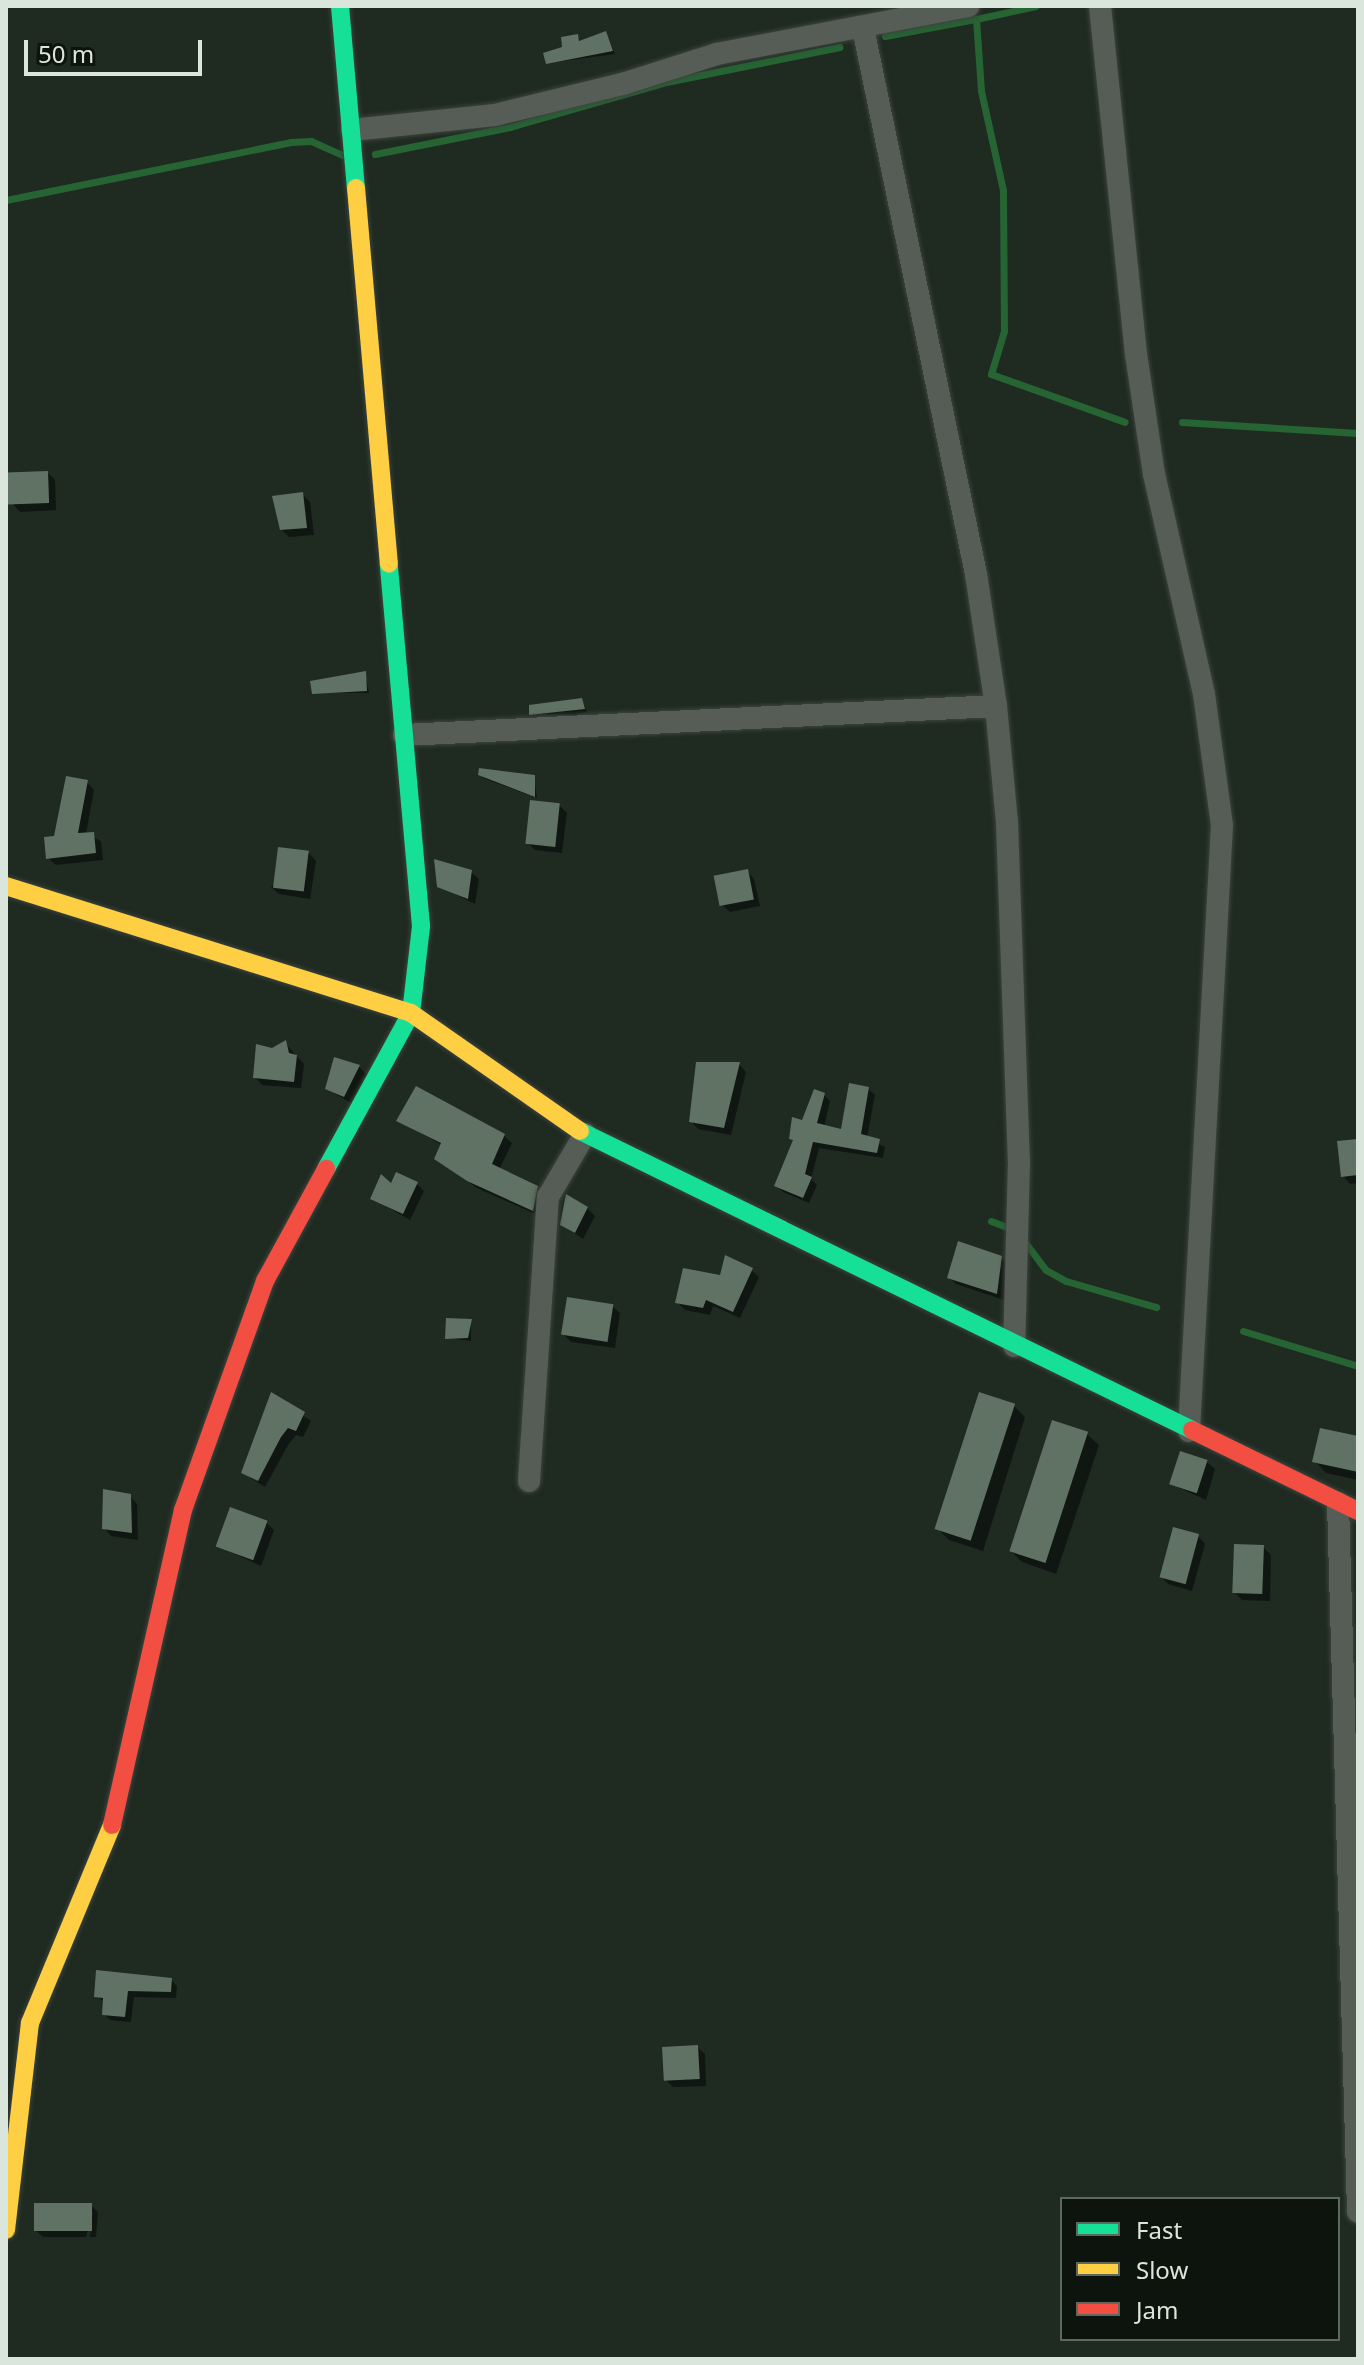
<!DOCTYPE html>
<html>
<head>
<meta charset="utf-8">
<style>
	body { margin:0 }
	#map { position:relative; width:1364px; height:2365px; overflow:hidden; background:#1f2a21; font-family:"Noto Sans",sans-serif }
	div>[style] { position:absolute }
	.shadow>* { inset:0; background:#0007 }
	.stream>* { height:7px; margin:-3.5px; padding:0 3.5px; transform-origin:3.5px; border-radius:3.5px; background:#266434 }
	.building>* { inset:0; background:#607263; transform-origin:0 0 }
	.roads { filter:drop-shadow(0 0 2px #3c443d) drop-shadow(0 0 2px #3c443d) }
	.street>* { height:22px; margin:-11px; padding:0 11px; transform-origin:11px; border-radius:11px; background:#565d57 }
	.fast>* { height:18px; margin:-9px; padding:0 9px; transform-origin:9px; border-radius:9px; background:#16e098 }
	.slow>* { height:18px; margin:-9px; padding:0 9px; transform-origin:9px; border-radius:9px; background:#ffcf43 }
	.jam>* { height:18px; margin:-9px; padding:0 9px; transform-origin:9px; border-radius:9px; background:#f24e42 }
	span { translate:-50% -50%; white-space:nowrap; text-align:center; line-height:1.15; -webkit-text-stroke:8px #0c140d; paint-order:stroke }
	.frame { position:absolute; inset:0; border:8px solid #dae6db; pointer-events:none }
	.legend { position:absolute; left:1060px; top:2197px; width:280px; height:144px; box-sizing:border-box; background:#0c140d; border:2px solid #5e685f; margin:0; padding:10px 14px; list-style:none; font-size:24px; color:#dae6db }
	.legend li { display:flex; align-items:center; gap:16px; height:40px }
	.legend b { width:40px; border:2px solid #5e685f }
	.scale { position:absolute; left:24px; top:40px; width:178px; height:36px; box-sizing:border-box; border:4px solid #dae6db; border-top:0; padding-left:10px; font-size:24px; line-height:28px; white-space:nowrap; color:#dae6db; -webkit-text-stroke:6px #0c140d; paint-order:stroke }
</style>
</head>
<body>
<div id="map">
	<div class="shadow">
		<i style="clip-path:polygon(606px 33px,615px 54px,548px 63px,577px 36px,581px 42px)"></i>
		<i style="clip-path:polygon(48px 473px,55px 480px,56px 510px,20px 512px,13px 504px)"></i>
		<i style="clip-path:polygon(302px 494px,310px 502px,314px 535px,289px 537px,281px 529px)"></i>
		<i style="clip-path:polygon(365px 674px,369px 693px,313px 693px)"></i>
		<i style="clip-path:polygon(582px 700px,587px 712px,577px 715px,531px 714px)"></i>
		<i style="clip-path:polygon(480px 775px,534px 777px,537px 798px,483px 778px)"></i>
		<i style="clip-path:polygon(87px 782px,94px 790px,86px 834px,101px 841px,103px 860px,56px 865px,48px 858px,56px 838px)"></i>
		<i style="clip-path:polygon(559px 805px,567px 813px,562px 853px,535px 850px,528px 843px)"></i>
		<i style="clip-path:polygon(309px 853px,316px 861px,310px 899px,279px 894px,271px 887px)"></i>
		<i style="clip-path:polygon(747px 871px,754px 879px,760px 906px,730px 912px,722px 905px)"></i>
		<i style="clip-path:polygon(471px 872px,479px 879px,475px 904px,439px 886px)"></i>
		<i style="clip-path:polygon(285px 1043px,304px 1064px,301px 1088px,262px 1085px,255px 1077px,272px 1050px)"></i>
		<i style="clip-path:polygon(739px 1064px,746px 1072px,731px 1135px,698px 1129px,691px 1121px)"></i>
		<i style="clip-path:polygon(359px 1067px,366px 1074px,351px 1103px,327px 1089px)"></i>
		<i style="clip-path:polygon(868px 1089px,875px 1095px,867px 1138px,885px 1147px,883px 1158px,819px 1148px,811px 1179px,817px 1185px,809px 1203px,783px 1192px,777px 1186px,803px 1122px,824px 1095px,830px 1101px,824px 1127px,842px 1132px)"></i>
		<i style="clip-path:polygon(398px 1120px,504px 1136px,512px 1143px,499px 1170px,545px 1195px,540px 1216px,477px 1188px,436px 1158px,442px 1145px)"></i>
		<i style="clip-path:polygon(1358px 1141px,1358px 1183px,1350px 1184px,1343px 1176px)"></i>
		<i style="clip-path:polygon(417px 1184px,424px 1191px,410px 1220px,372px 1198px,391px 1187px)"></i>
		<i style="clip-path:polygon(587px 1208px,595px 1216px,583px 1239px,562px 1225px)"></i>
		<i style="clip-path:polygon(1001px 1258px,1009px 1265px,1004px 1300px,956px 1284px,949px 1277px)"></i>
		<i style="clip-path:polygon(751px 1270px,759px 1277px,740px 1318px,713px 1306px,710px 1315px,685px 1310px,677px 1302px,722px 1277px)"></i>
		<i style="clip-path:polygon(612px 1306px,620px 1313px,615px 1348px,571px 1342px,564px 1335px)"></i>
		<i style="clip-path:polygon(471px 1321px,471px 1341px,447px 1338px)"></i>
		<i style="clip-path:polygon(272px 1395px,311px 1421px,303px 1437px,296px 1435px,288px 1445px,265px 1487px,243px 1473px)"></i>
		<i style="clip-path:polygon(1014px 1406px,1025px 1417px,983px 1551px,949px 1540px,938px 1529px)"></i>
		<i style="clip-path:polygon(1087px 1434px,1099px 1445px,1056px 1574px,1022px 1562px,1011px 1551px)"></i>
		<i style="clip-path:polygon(1358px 1438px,1358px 1480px,1326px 1473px,1315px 1461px)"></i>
		<i style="clip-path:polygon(1207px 1462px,1215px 1469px,1206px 1500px,1171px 1484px)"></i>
		<i style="clip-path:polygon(130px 1496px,137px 1504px,138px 1540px,111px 1536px,104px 1528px)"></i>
		<i style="clip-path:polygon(267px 1523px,274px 1530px,261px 1566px,218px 1546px)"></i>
		<i style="clip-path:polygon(1198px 1536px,1205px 1544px,1192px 1591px,1168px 1584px,1161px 1577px)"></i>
		<i style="clip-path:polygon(1263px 1547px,1271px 1555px,1270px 1601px,1242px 1600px,1235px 1593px)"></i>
		<i style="clip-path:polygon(171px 1980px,177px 1986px,176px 1998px,134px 1997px,131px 2022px,110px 2020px,104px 2014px,105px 2002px,96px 1996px)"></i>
		<i style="clip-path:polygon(697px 2047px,705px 2054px,706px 2086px,673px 2087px,666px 2080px)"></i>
		<i style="clip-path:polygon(91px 2205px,98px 2212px,96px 2237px,90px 2237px,93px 2210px,86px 2237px,43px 2237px,35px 2230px)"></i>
	</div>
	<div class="stream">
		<i style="left:976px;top:19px;width:61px;rotate:-12.2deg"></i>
		<i style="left:885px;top:36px;width:93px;rotate:-10.6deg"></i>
		<i style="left:976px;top:19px;width:72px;rotate:86deg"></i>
		<i style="left:981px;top:91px;width:101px;rotate:77.5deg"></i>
		<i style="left:1003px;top:190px;width:141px;rotate:89.6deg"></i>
		<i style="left:1004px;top:331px;width:45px;rotate:106.8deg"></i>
		<i style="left:991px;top:374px;width:142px;rotate:19.7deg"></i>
		<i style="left:375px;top:154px;width:138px;rotate:-11.3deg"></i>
		<i style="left:510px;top:127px;width:162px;rotate:-16.1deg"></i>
		<i style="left:666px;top:82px;width:177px;rotate:-11.4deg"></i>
		<i style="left:6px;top:200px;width:291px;rotate:-11.5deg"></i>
		<i style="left:291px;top:142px;width:20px;rotate:-3deg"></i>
		<i style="left:311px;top:141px;width:34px;rotate:24deg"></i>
		<i style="left:1182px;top:422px;width:176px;rotate:3.6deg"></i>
		<i style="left:991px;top:1221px;width:19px;rotate:21deg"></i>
		<i style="left:1024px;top:1241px;width:36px;rotate:53deg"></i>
		<i style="left:1046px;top:1270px;width:23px;rotate:29deg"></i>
		<i style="left:1066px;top:1281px;width:94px;rotate:16.1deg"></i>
		<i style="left:1243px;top:1331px;width:120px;rotate:16.9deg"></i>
	</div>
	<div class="building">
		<i style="clip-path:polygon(606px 31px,613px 51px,546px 64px,543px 53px,562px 47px,561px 37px,578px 34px,579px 41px)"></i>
		<i style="left:48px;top:471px;width:32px;height:42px;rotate:88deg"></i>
		<i style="clip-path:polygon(303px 492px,307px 528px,280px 530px,272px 496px)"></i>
		<i style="clip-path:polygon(366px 671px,367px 691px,312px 694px,310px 681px)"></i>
		<i style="clip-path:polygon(582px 698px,585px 709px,529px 715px,529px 705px)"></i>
		<i style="clip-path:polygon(479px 768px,535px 775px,535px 797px,478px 775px)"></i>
		<i style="clip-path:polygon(66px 776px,88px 780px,78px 833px,94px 832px,96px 853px,46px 859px,44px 837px,54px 836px)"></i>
		<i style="left:530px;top:800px;width:30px;height:44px;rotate:6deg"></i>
		<i style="left:278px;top:847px;width:31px;height:41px;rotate:7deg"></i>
		<i style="clip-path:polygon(434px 859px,472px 870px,468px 899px,437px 887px)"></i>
		<i style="left:748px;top:869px;width:31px;height:35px;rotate:79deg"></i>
		<i style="clip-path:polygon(286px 1040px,289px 1053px,297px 1055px,294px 1082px,253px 1078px,256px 1044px,272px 1048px)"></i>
		<i style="clip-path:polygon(334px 1057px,360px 1065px,344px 1097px,325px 1089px)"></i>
		<i style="clip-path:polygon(696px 1062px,740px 1062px,724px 1128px,689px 1122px)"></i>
		<i style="clip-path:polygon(849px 1083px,869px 1087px,861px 1134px,880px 1139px,877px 1153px,813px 1142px,805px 1174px,812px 1177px,803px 1198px,774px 1186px,793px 1140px,789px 1139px,792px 1117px,802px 1120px,814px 1089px,825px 1093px,817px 1123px,841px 1129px)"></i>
		<i style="clip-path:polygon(416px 1086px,505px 1134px,492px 1164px,538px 1186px,533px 1211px,467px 1181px,434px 1159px,441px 1143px,396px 1121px)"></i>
		<i style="clip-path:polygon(1358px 1139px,1358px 1175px,1341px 1177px,1337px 1141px)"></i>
		<i style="clip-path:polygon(396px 1172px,418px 1182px,403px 1214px,370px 1199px,381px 1174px,391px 1183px)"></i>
		<i style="clip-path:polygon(566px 1194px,588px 1207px,575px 1233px,560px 1225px)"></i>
		<i style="clip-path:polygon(958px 1241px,1002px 1256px,997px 1294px,947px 1278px)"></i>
		<i style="clip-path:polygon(725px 1255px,753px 1268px,733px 1312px,706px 1300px,703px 1308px,675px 1303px,683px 1268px,720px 1275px)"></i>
		<i style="left:567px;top:1297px;width:47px;height:38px;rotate:9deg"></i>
		<i style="clip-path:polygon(446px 1318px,472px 1319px,468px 1338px,445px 1339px)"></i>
		<i style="clip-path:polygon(271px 1392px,305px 1412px,296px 1431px,288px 1428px,281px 1437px,258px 1481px,241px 1473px)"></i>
		<i style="left:979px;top:1392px;width:38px;height:144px;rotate:18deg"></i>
		<i style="left:1052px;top:1420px;width:38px;height:138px;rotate:18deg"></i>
		<i style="clip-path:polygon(1320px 1428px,1358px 1436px,1358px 1472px,1312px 1462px)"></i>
		<i style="left:1180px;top:1451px;width:29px;height:35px;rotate:18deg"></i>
		<i style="clip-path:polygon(103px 1489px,131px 1494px,132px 1533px,102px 1529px)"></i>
		<i style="left:230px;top:1507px;width:40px;height:42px;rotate:20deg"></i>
		<i style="left:1173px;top:1527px;width:27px;height:52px;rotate:15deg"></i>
		<i style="left:1234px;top:1544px;width:30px;height:49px;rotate:2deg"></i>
		<i style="clip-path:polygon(96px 1970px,172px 1978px,171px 1992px,128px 1991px,125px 2017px,102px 2015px,103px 1998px,94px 1997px)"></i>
		<i style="left:698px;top:2045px;width:34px;height:36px;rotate:87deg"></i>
		<i style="left:34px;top:2203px;width:58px;height:28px"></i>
	</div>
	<div class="roads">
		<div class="street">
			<i style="left:1100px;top:6px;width:350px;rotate:84.1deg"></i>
			<i style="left:1136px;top:354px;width:121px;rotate:81.5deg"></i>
			<i style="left:1154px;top:474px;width:226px;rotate:77.2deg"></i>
			<i style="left:1204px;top:694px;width:132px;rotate:82.2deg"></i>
			<i style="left:1222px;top:825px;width:607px;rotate:93.12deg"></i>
			<i style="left:863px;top:28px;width:558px;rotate:78.31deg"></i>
			<i style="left:976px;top:574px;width:134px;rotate:81.4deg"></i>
			<i style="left:996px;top:706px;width:117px;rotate:84.6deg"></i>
			<i style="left:1007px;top:822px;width:339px;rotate:88deg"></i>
			<i style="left:1019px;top:1161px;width:185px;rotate:91.5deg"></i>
			<i style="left:352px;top:130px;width:144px;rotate:-6deg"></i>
			<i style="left:495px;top:115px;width:135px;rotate:-13.7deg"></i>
			<i style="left:626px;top:83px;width:96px;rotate:-17.7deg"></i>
			<i style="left:717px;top:54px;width:256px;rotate:-10.8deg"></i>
			<i style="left:404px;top:735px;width:593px;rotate:-2.8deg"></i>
			<i style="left:529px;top:1481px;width:285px;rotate:-86.2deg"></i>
			<i style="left:548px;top:1197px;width:73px;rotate:-59.6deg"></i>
			<i style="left:1338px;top:1503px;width:709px;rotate:88.38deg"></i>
		</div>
		<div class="fast">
			<i style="left:340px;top:6px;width:183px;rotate:85deg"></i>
			<i style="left:580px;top:1131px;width:681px;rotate:26.04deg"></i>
			<i style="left:326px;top:1169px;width:178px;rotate:-61.4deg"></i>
			<i style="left:411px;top:1013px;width:88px;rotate:-83.4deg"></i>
			<i style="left:421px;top:926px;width:363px;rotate:-95.1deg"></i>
		</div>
		<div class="slow">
			<i style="left:356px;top:188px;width:377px;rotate:85deg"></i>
			<i style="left:6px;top:886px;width:424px;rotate:17.4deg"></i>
			<i style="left:411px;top:1013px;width:206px;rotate:34.9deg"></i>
			<i style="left:6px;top:2230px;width:208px;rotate:-83.4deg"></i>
			<i style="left:30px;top:2023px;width:214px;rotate:-67.5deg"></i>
		</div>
		<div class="jam">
			<i style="left:1192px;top:1430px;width:185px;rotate:26deg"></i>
			<i style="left:112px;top:1825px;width:323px;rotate:-77.3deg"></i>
			<i style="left:183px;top:1510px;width:243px;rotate:-70.3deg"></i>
			<i style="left:265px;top:1281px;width:128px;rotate:-61.4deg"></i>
		</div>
	</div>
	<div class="frame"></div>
	<ul class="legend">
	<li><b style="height:10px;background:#16e098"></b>Fast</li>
	<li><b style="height:10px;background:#ffcf43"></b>Slow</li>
	<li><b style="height:10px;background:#f24e42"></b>Jam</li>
	</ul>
	<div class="scale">50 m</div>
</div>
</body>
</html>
